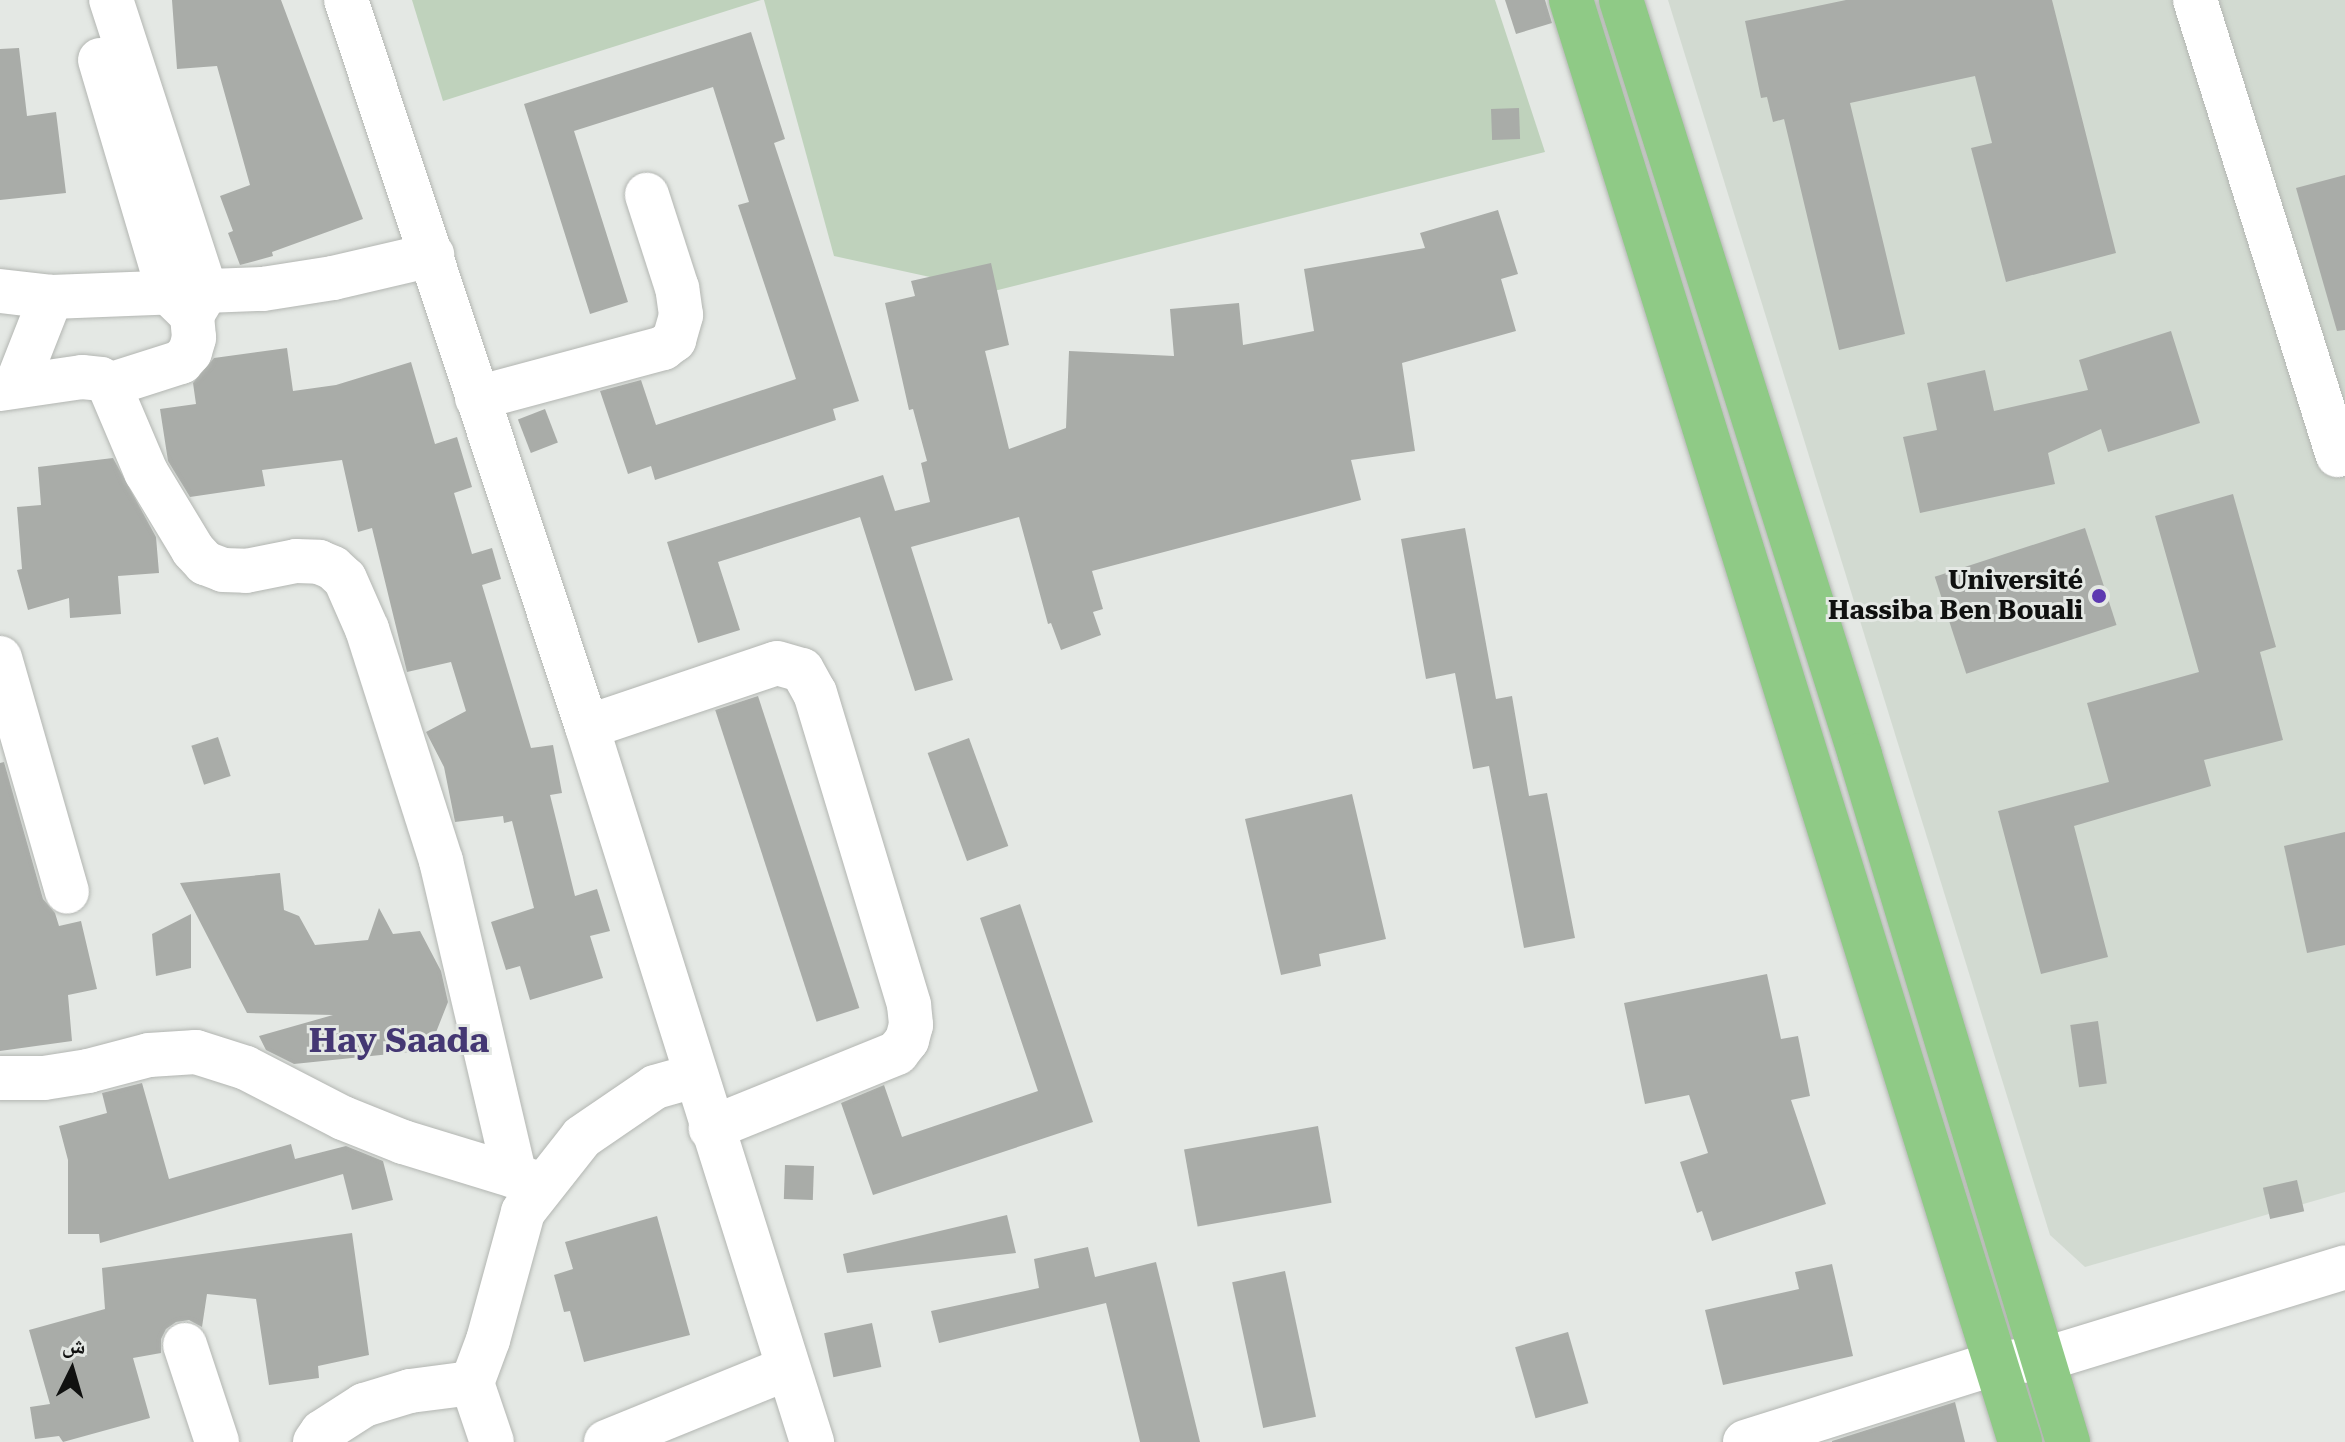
<!DOCTYPE html>
<html>
<head>
<meta charset="utf-8">
<style>
	body { margin:0 }
	#map { position:relative; width:2345px; height:1442px; overflow:hidden; background:#e4e8e4; font-family:"Roboto Serif","Noto Naskh Arabic",serif }
	div>[style] { position:absolute }
	.built>* { inset:0; background:#d2dad1 }
	.green>* { inset:0; background:#bfd2bc }
	.building>* { inset:0; background:#a9aca8; transform-origin:0 0 }
	.roads { filter:drop-shadow(0 0 2px #b3b6b2) drop-shadow(0 0 2px #b3b6b2) }
	.minor>* { height:44px; margin:-22px; padding:0 22px; transform-origin:22px; border-radius:22px; background:#fff }
	.major>* { height:44px; margin:-22px; padding:0 22px; transform-origin:22px; border-radius:22px; background:#8fca86 }
	.dots>* { width:22px; height:22px; translate:-50% -50%; box-sizing:border-box; border:4px solid #e4e8e4; border-radius:50% }
	span { translate:-50% -50%; white-space:nowrap; text-align:center; line-height:1.15; -webkit-text-stroke:6px #e4e8e4; paint-order:stroke }
	.poi-label { font-size:26px; color:#101110; font-weight:700 }
	.right { translate:-100% -50%; text-align:right }
	.district-label { font-size:34px; color:#443773; font-weight:700 }
	.north { position:absolute; left:32px; top:1330px; width:80px; height:80px; -webkit-text-stroke:6px #e4e8e4; paint-order:stroke; rotate:5deg; font-size:22px; font-weight:700; line-height:32px; text-align:center; color:#101110 }
	.north::after { content:''; display:block; margin:auto; width:28px; height:36px; background:#101110; clip-path:polygon(50% 0,100% 100%,50% 72%,0 100%) }
</style>
</head>
<body>
<div id="map">
	<div class="built">
		<i style="clip-path:polygon(1668px 0,2345px 0,2345px 1192px,2085px 1267px,2050px 1235px)"></i>
	</div>
	<div class="green">
		<i style="clip-path:polygon(412px 0,761px 0,443px 101px)"></i>
		<i style="clip-path:polygon(764px 0,1495px 0,1545px 152px,994px 291px,834px 256px)"></i>
	</div>
	<div class="building">
		<i style="clip-path:polygon(172px 0,281px 0,363px 219px,272px 252px,273px 256px,240px 265px,228px 233px,233px 231px,220px 196px,250px 185px,217px 66px,177px 69px)"></i>
		<i style="clip-path:polygon(1505px 0,1545px 0,1552px 23px,1516px 34px)"></i>
		<i style="clip-path:polygon(1846px 0,2052px 0,2116px 253px,2006px 282px,1971px 148px,1992px 143px,1975px 76px,1850px 103px,1905px 334px,1839px 350px,1784px 119px,1773px 122px,1767px 97px,1761px 98px,1745px 21px)"></i>
		<i style="clip-path:polygon(751px 32px,785px 139px,774px 143px,859px 401px,833px 409px,836px 420px,655px 480px,651px 466px,628px 474px,600px 391px,641px 380px,656px 425px,796px 379px,738px 205px,749px 202px,713px 87px,574px 131px,628px 302px,590px 314px,524px 104px)"></i>
		<i style="clip-path:polygon(19px 48px,27px 116px,56px 112px,66px 193px,0 200px,0 49px)"></i>
		<i style="left:1519px;top:108px;width:31px;height:28px;rotate:88deg"></i>
		<i style="clip-path:polygon(2345px 175px,2345px 330px,2337px 331px,2296px 188px)"></i>
		<i style="clip-path:polygon(1498px 210px,1518px 274px,1501px 279px,1516px 331px,1402px 363px,1415px 451px,1351px 460px,1361px 500px,1092px 571px,1103px 609px,1093px 612px,1101px 635px,1061px 650px,1051px 623px,1048px 624px,1019px 517px,911px 547px,953px 680px,915px 691px,860px 517px,718px 562px,740px 630px,698px 643px,667px 542px,883px 475px,895px 511px,930px 502px,921px 463px,927px 461px,913px 409px,909px 410px,885px 303px,915px 296px,911px 281px,991px 263px,1009px 345px,985px 351px,1009px 449px,1066px 428px,1069px 351px,1174px 356px,1170px 309px,1239px 303px,1243px 345px,1314px 331px,1304px 269px,1425px 248px,1420px 233px)"></i>
		<i style="clip-path:polygon(2171px 331px,2200px 423px,2108px 452px,2101px 429px,2048px 453px,2055px 484px,1920px 513px,1903px 437px,1937px 430px,1927px 383px,1985px 370px,1994px 411px,2088px 390px,2079px 360px)"></i>
		<i style="clip-path:polygon(287px 348px,293px 391px,336px 385px,411px 362px,435px 444px,457px 437px,472px 487px,454px 493px,472px 554px,492px 548px,501px 579px,482px 585px,531px 748px,553px 745px,562px 793px,550px 795px,575px 896px,597px 889px,610px 931px,590px 936px,603px 978px,530px 1000px,520px 966px,506px 970px,491px 922px,534px 908px,512px 821px,504px 823px,503px 816px,455px 822px,444px 767px,426px 732px,466px 711px,451px 662px,407px 672px,372px 528px,358px 532px,342px 460px,262px 470px,265px 486px,190px 497px,168px 461px,160px 409px,196px 404px,193px 383px,214px 358px)"></i>
		<i style="left:545px;top:409px;width:36px;height:29px;rotate:69deg"></i>
		<i style="clip-path:polygon(113px 458px,156px 537px,159px 573px,118px 576px,121px 614px,70px 618px,69px 598px,28px 610px,17px 570px,22px 569px,17px 507px,41px 505px,38px 467px)"></i>
		<i style="clip-path:polygon(2233px 494px,2276px 647px,2260px 652px,2283px 740px,2204px 760px,2211px 786px,2074px 826px,2108px 957px,2041px 974px,1998px 811px,2109px 782px,2087px 703px,2199px 672px,2155px 516px)"></i>
		<i style="clip-path:polygon(1465px 528px,1496px 699px,1512px 696px,1529px 796px,1547px 793px,1575px 938px,1524px 948px,1489px 766px,1473px 769px,1455px 673px,1426px 679px,1401px 539px)"></i>
		<i style="left:2085px;top:528px;width:102px;height:158px;rotate:72deg"></i>
		<i style="left:758px;top:696px;width:328px;height:45px;rotate:72deg"></i>
		<i style="left:218px;top:737px;width:41px;height:28px;rotate:72deg"></i>
		<i style="left:969px;top:738px;width:115px;height:44px;rotate:70deg"></i>
		<i style="clip-path:polygon(4px 762px,43px 899px,55px 913px,59px 926px,81px 921px,97px 989px,68px 995px,72px 1041px,0 1051px,0 763px)"></i>
		<i style="clip-path:polygon(1352px 794px,1386px 939px,1319px 954px,1321px 966px,1281px 975px,1245px 819px)"></i>
		<i style="clip-path:polygon(2345px 832px,2345px 945px,2307px 953px,2284px 846px)"></i>
		<i style="clip-path:polygon(280px 873px,284px 910px,299px 916px,315px 945px,368px 940px,379px 908px,393px 934px,420px 931px,441px 971px,448px 1002px,429px 1050px,294px 1064px,266px 1050px,259px 1036px,333px 1015px,247px 1013px,180px 883px)"></i>
		<i style="clip-path:polygon(1020px 904px,1093px 1122px,873px 1195px,841px 1103px,884px 1085px,902px 1137px,1038px 1091px,980px 918px)"></i>
		<i style="clip-path:polygon(191px 914px,191px 968px,156px 976px,152px 934px)"></i>
		<i style="clip-path:polygon(1767px 974px,1781px 1039px,1798px 1036px,1810px 1096px,1791px 1100px,1826px 1204px,1712px 1241px,1702px 1211px,1697px 1213px,1680px 1162px,1708px 1153px,1689px 1095px,1645px 1104px,1624px 1003px)"></i>
		<i style="left:2098px;top:1021px;width:63px;height:28px;rotate:82deg"></i>
		<i style="clip-path:polygon(142px 1083px,169px 1179px,291px 1144px,295px 1159px,346px 1146px,383px 1161px,393px 1200px,352px 1210px,343px 1174px,100px 1243px,99px 1234px,68px 1234px,68px 1160px,59px 1126px,107px 1113px,102px 1093px)"></i>
		<i style="left:1318px;top:1126px;width:78px;height:136px;rotate:80deg"></i>
		<i style="left:785px;top:1165px;width:29px;height:34px;rotate:2deg"></i>
		<i style="left:2297px;top:1180px;width:32px;height:35px;rotate:77deg"></i>
		<i style="clip-path:polygon(1007px 1215px,1016px 1253px,847px 1273px,843px 1254px)"></i>
		<i style="clip-path:polygon(657px 1216px,690px 1335px,584px 1362px,570px 1311px,564px 1312px,554px 1275px,573px 1269px,565px 1242px)"></i>
		<i style="clip-path:polygon(352px 1233px,369px 1355px,318px 1366px,319px 1378px,269px 1385px,256px 1299px,207px 1294px,202px 1327px,189px 1320px,176px 1322px,166px 1329px,161px 1339px,161px 1353px,133px 1358px,150px 1418px,63px 1442px,59px 1436px,35px 1439px,30px 1407px,50px 1404px,29px 1330px,105px 1309px,102px 1268px)"></i>
		<i style="clip-path:polygon(1088px 1247px,1095px 1277px,1156px 1262px,1200px 1442px,1140px 1442px,1106px 1303px,939px 1343px,931px 1311px,1039px 1288px,1034px 1259px)"></i>
		<i style="clip-path:polygon(1832px 1264px,1853px 1356px,1723px 1385px,1705px 1310px,1799px 1289px,1795px 1272px)"></i>
		<i style="left:1285px;top:1271px;width:149px;height:54px;rotate:78deg"></i>
		<i style="left:872px;top:1323px;width:45px;height:49px;rotate:78deg"></i>
		<i style="left:1568px;top:1332px;width:74px;height:55px;rotate:74deg"></i>
		<i style="clip-path:polygon(1955px 1402px,1965px 1442px,1832px 1442px,1832px 1441px)"></i>
	</div>
	<div class="roads">
		<div class="minor">
			<i style="left:346px;top:0;width:766px;rotate:71.66deg"></i>
			<i style="left:587px;top:727px;width:750px;rotate:72.53deg"></i>
			<i style="left:2195px;top:0;width:477px;rotate:72.6deg"></i>
			<i style="left:100px;top:60px;width:243px;rotate:73.5deg"></i>
			<i style="left:169px;top:293px;width:28px;rotate:44deg"></i>
			<i style="left:0;top:291px;width:51px;rotate:6.7deg"></i>
			<i style="left:51px;top:297px;width:212px;rotate:-2.2deg"></i>
			<i style="left:263px;top:289px;width:71px;rotate:-8.9deg"></i>
			<i style="left:333px;top:278px;width:102px;rotate:-13.1deg"></i>
			<i style="left:109px;top:385px;width:76px;rotate:-17.7deg"></i>
			<i style="left:181px;top:362px;width:13px;rotate:-48deg"></i>
			<i style="left:190px;top:352px;width:15px;rotate:-74deg"></i>
			<i style="left:194px;top:338px;width:23px;rotate:-95deg"></i>
			<i style="left:192px;top:315px;width:27px;rotate:-59deg"></i>
			<i style="left:206px;top:292px;width:307px;rotate:-108deg"></i>
			<i style="left:16px;top:386px;width:96px;rotate:-68.5deg"></i>
			<i style="left:0;top:389px;width:83px;rotate:-8.3deg"></i>
			<i style="left:82px;top:377px;width:19px;rotate:6deg"></i>
			<i style="left:101px;top:379px;width:10px;rotate:37deg"></i>
			<i style="left:109px;top:385px;width:95px;rotate:67deg"></i>
			<i style="left:146px;top:472px;width:91px;rotate:58.9deg"></i>
			<i style="left:193px;top:550px;width:18px;rotate:47deg"></i>
			<i style="left:205px;top:563px;width:19px;rotate:21deg"></i>
			<i style="left:223px;top:570px;width:23px;rotate:2deg"></i>
			<i style="left:246px;top:571px;width:51px;rotate:-11.3deg"></i>
			<i style="left:296px;top:561px;width:23px;rotate:2deg"></i>
			<i style="left:319px;top:562px;width:15px;rotate:23deg"></i>
			<i style="left:333px;top:568px;width:16px;rotate:43deg"></i>
			<i style="left:345px;top:579px;width:55px;rotate:66.3deg"></i>
			<i style="left:367px;top:629px;width:244px;rotate:72.3deg"></i>
			<i style="left:441px;top:861px;width:324px;rotate:76.8deg"></i>
			<i style="left:477px;top:398px;width:193px;rotate:-15deg"></i>
			<i style="left:663px;top:348px;width:14px;rotate:-36deg"></i>
			<i style="left:674px;top:340px;width:26px;rotate:-74deg"></i>
			<i style="left:681px;top:315px;width:27px;rotate:-98deg"></i>
			<i style="left:677px;top:288px;width:98px;rotate:-107.9deg"></i>
			<i style="left:0;top:658px;width:243px;rotate:74deg"></i>
			<i style="left:587px;top:727px;width:200px;rotate:-18.6deg"></i>
			<i style="left:777px;top:663px;width:26px;rotate:16deg"></i>
			<i style="left:802px;top:670px;width:26px;rotate:61deg"></i>
			<i style="left:815px;top:693px;width:326px;rotate:73.2deg"></i>
			<i style="left:909px;top:1005px;width:20px;rotate:84deg"></i>
			<i style="left:911px;top:1025px;width:16px;rotate:105deg"></i>
			<i style="left:907px;top:1040px;width:16px;rotate:128deg"></i>
			<i style="left:897px;top:1053px;width:201px;rotate:158deg"></i>
			<i style="left:0;top:1078px;width:44px"></i>
			<i style="left:44px;top:1078px;width:45px;rotate:-9deg"></i>
			<i style="left:88px;top:1071px;width:63px;rotate:-14.7deg"></i>
			<i style="left:149px;top:1055px;width:47px;rotate:-3.7deg"></i>
			<i style="left:196px;top:1052px;width:52px;rotate:17.7deg"></i>
			<i style="left:246px;top:1068px;width:109px;rotate:27.3deg"></i>
			<i style="left:343px;top:1118px;width:65px;rotate:21.8deg"></i>
			<i style="left:403px;top:1142px;width:140px;rotate:17deg"></i>
			<i style="left:185px;top:1345px;width:102px;rotate:71.7deg"></i>
			<i style="left:472px;top:1383px;width:62px;rotate:71.3deg"></i>
			<i style="left:315px;top:1442px;width:12px;rotate:-55deg"></i>
			<i style="left:322px;top:1432px;width:50px;rotate:-32.7deg"></i>
			<i style="left:364px;top:1405px;width:48px;rotate:-16.9deg"></i>
			<i style="left:410px;top:1391px;width:63px;rotate:-7.4deg"></i>
			<i style="left:472px;top:1383px;width:46px;rotate:-69.6deg"></i>
			<i style="left:488px;top:1340px;width:133px;rotate:-74.7deg"></i>
			<i style="left:523px;top:1212px;width:95px;rotate:-51.8deg"></i>
			<i style="left:582px;top:1137px;width:88px;rotate:-34.4deg"></i>
			<i style="left:655px;top:1087px;width:41px;rotate:-15.8deg"></i>
			<i style="left:606px;top:1442px;width:196px;rotate:-22.1deg"></i>
			<i style="left:1745px;top:1442px;width:263px;rotate:-17.5deg"></i>
			<i style="left:1996px;top:1363px;width:49px;rotate:-4.7deg"></i>
			<i style="left:2045px;top:1359px;width:314px;rotate:-17deg"></i>
		</div>
		<div class="major">
			<i style="left:1571px;top:0;width:1510px;rotate:72.7deg"></i>
			<i style="left:1621px;top:0;width:792px;rotate:72.43deg"></i>
			<i style="left:1860px;top:755px;width:718px;rotate:73.16deg"></i>
		</div>
	</div>
	<div class="dots">
		<i style="left:2099px;top:596px;background:#5d39b1"></i>
	</div>
	<div class="poi-label">
		<span class="right" style="left:2083px;top:596px">Université<br>Hassiba Ben Bouali</span>
	</div>
	<div class="district-label">
		<span style="left:399px;top:1041px">Hay Saada</span>
	</div>
	<div class="north">ش</div>
</div>
</body>
</html>
